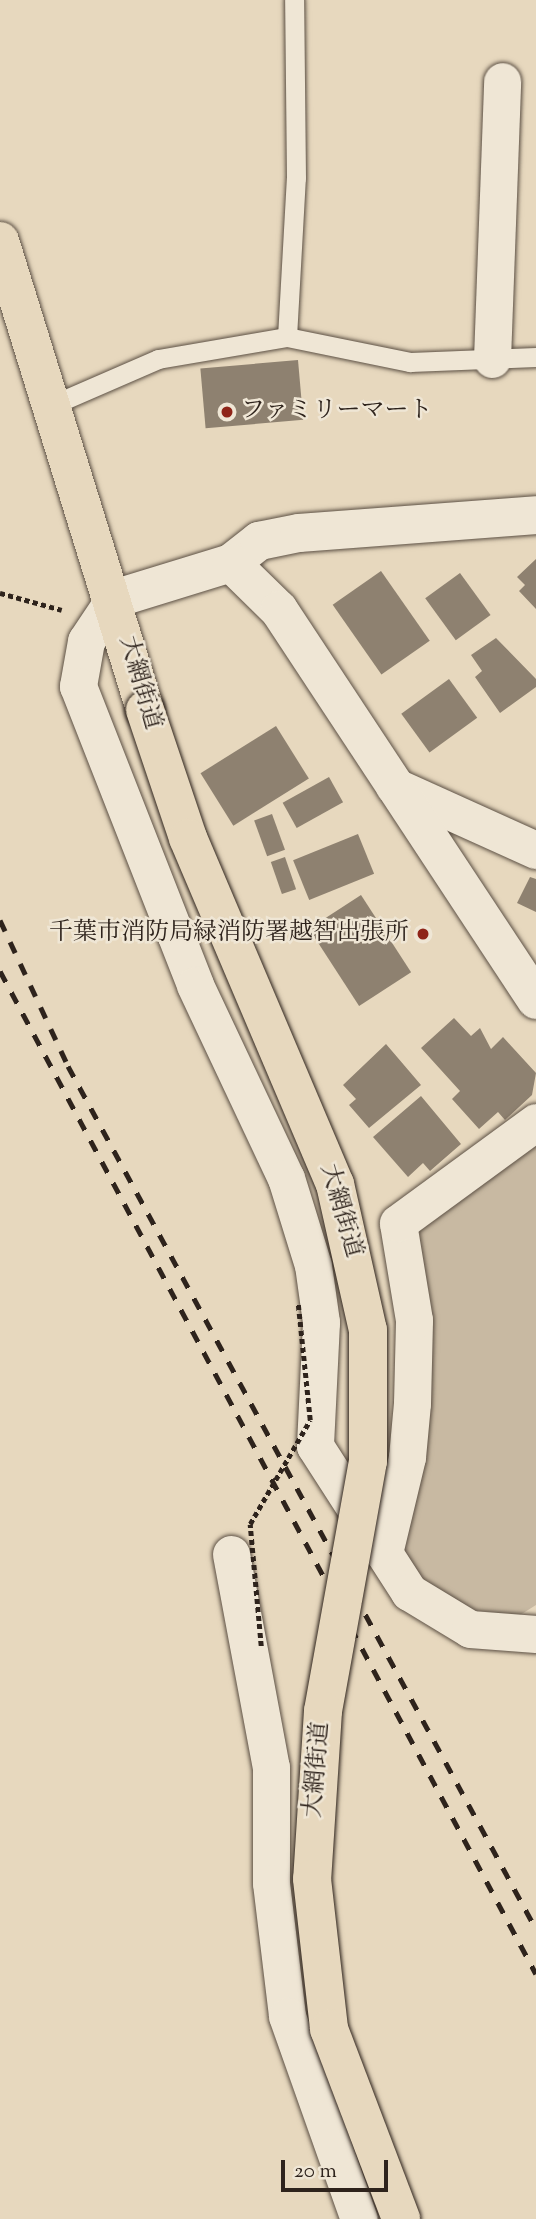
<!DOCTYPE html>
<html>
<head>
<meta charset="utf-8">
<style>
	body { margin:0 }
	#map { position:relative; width:536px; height:2219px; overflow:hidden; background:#e7d8be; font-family:"Sorts Mill Goudy","Noto Serif JP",serif }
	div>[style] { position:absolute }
	.green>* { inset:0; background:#c8b9a2 }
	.building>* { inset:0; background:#8e8170; transform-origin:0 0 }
	.path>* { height:4.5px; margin-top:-2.25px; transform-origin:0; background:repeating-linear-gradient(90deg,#2e231c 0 5px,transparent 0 8.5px) }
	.roads { filter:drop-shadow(0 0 2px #5c5044) drop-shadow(0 0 2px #5c5044) }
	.lane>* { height:19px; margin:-9.5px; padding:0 9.5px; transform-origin:9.5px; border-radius:9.5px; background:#efe6d5 }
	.street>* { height:37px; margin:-18.5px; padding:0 18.5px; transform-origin:18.5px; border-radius:18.5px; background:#efe6d5 }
	.secondary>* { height:38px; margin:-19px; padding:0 19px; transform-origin:19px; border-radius:19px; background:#efe6d5 }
	.primary>* { height:38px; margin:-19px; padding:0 19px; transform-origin:19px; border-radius:19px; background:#e7d8be }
	.rail>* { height:5px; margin-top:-2.5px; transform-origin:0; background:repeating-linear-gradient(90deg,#2e231c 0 12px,transparent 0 24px) }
	.path-bridge>* { height:4.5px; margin-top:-2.25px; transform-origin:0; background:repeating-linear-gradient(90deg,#2e231c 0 5px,transparent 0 8.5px) }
	.bridges { filter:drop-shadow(0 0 2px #2e231c) drop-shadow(0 0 2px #2e231c) }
	.primary-bridge>* { height:38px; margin:-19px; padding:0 19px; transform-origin:19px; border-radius:19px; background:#e7d8be }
	.dots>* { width:19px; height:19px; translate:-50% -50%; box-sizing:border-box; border:4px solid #efe6d5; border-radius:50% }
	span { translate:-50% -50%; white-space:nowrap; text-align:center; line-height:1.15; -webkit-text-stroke:5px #efe6d5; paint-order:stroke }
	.poi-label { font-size:24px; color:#2e231c }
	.left { translate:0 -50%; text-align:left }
	.right { translate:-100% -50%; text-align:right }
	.street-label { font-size:24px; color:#2e231c }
	.scale { position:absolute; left:281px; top:2160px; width:107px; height:32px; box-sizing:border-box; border:4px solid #2e231c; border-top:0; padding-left:9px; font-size:21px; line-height:24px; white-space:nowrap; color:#2e231c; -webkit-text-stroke:5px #efe6d5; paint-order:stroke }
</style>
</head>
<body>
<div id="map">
	<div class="green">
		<i style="clip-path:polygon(536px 1144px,536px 1605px,520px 1615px,462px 1609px,416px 1582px,404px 1550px,419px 1451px,420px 1231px)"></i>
	</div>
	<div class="building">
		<i style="left:298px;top:360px;width:60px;height:98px;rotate:85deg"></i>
		<i style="clip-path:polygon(536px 559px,536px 609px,519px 591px,525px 585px,517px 577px)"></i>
		<i style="left:381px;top:571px;width:85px;height:59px;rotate:55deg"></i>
		<i style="left:460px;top:573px;width:52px;height:43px;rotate:54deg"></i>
		<i style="clip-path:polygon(496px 638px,536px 679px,536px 687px,500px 713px,475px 677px,482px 671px,471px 655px)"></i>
		<i style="left:449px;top:679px;width:48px;height:59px;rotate:54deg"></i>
		<i style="left:276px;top:726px;width:62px;height:89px;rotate:58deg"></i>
		<i style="left:329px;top:777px;width:29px;height:53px;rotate:61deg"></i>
		<i style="left:272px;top:814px;width:38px;height:19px;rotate:70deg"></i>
		<i style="left:358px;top:834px;width:43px;height:70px;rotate:68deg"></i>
		<i style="left:285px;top:857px;width:34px;height:15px;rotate:71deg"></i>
		<i style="clip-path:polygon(530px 877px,536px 879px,536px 912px,517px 903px)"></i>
		<i style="left:361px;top:895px;width:92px;height:62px;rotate:57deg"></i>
		<i style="clip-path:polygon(454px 1018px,471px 1036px,480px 1028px,491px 1049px,503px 1037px,536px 1073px,532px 1095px,505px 1120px,498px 1112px,479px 1129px,452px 1099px,460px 1091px,421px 1048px)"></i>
		<i style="clip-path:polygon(386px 1044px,421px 1085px,369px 1128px,349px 1105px,356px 1099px,343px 1085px)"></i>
		<i style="clip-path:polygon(421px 1096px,461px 1144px,430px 1171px,423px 1163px,408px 1177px,373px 1137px)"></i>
	</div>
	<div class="path">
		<i style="left:0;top:593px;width:64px;rotate:15.3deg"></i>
	</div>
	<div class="roads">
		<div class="lane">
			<i style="left:287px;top:337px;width:159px;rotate:-86.8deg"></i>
			<i style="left:296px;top:178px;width:178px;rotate:-90.6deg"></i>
			<i style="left:50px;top:406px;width:118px;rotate:-23.5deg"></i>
			<i style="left:158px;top:359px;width:131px;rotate:-9.7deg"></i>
			<i style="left:287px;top:337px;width:126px;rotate:11.5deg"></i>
			<i style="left:410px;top:362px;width:126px;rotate:-2.3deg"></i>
		</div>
		<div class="street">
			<i style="left:492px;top:359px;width:278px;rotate:-87.9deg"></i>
			<i style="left:114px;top:599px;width:50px;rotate:123.7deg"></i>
			<i style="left:86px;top:641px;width:46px;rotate:100.1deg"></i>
			<i style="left:78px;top:686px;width:321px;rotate:68.6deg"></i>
			<i style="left:195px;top:985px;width:213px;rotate:64.8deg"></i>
			<i style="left:286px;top:1178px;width:91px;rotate:72.8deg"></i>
			<i style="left:313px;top:1265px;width:58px;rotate:82deg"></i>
			<i style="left:321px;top:1322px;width:124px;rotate:92.8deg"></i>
			<i style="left:315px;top:1446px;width:174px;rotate:57.2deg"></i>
			<i style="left:409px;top:1592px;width:71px;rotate:31.2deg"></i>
			<i style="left:470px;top:1629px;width:66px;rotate:4.3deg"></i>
			<i style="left:394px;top:786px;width:156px;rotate:24.3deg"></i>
			<i style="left:384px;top:1553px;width:99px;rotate:-76.5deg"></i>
			<i style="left:407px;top:1457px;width:54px;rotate:-84.7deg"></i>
			<i style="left:412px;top:1403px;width:83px;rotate:-88.6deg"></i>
			<i style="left:414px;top:1320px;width:98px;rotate:-99.4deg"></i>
			<i style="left:398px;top:1223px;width:171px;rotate:-36.2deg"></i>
			<i style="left:231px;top:1554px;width:217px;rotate:79.4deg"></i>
			<i style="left:271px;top:1767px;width:116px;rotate:90deg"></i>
			<i style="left:271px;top:1883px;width:134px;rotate:83.1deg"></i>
			<i style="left:287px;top:2016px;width:215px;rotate:70.5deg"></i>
		</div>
		<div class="secondary">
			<i style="left:231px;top:563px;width:36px;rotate:-38deg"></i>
			<i style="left:259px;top:541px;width:41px;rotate:-11.3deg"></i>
			<i style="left:299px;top:533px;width:238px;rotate:-4.3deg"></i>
			<i style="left:114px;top:599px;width:122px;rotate:-17.1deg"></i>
			<i style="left:231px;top:563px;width:67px;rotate:44.4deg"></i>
			<i style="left:279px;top:610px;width:467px;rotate:56.6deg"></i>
		</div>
		<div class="primary">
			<i style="left:0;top:241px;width:491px;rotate:72.8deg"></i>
		</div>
	</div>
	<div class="rail">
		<i style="left:0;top:920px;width:161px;rotate:65deg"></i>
		<i style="left:68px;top:1066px;width:982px;rotate:61.53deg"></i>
		<i style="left:0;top:971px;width:1137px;rotate:61.88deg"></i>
	</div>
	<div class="path-bridge">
		<i style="left:261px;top:1646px;width:122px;rotate:-95.2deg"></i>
		<i style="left:250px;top:1524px;width:120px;rotate:-60deg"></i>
		<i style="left:310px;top:1420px;width:117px;rotate:-95.9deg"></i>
	</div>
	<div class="bridges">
		<div class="primary-bridge">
			<i style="left:145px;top:710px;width:135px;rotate:71.4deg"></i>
			<i style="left:188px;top:838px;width:376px;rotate:67deg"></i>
			<i style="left:335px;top:1184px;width:150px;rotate:77.3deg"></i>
			<i style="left:368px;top:1330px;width:131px;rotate:90deg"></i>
			<i style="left:368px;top:1461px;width:254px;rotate:100.2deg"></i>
			<i style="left:323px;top:1711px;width:168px;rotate:93.7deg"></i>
			<i style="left:312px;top:1879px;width:151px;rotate:83.5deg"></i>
			<i style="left:329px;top:2029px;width:203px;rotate:69.2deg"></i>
		</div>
	</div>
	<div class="dots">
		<i style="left:227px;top:412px;background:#8f2418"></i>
		<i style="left:423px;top:934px;background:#8f2418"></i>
	</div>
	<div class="poi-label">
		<span class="left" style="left:241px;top:412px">ファミリーマート</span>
		<span class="right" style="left:409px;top:934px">千葉市消防局緑消防署越智出張所</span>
	</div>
	<div class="street-label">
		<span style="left:139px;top:683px;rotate:74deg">大網街道</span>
		<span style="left:340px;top:1211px;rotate:74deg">大網街道</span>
		<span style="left:318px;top:1770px;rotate:-85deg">大網街道</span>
	</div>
	<div class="scale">20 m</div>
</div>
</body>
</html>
